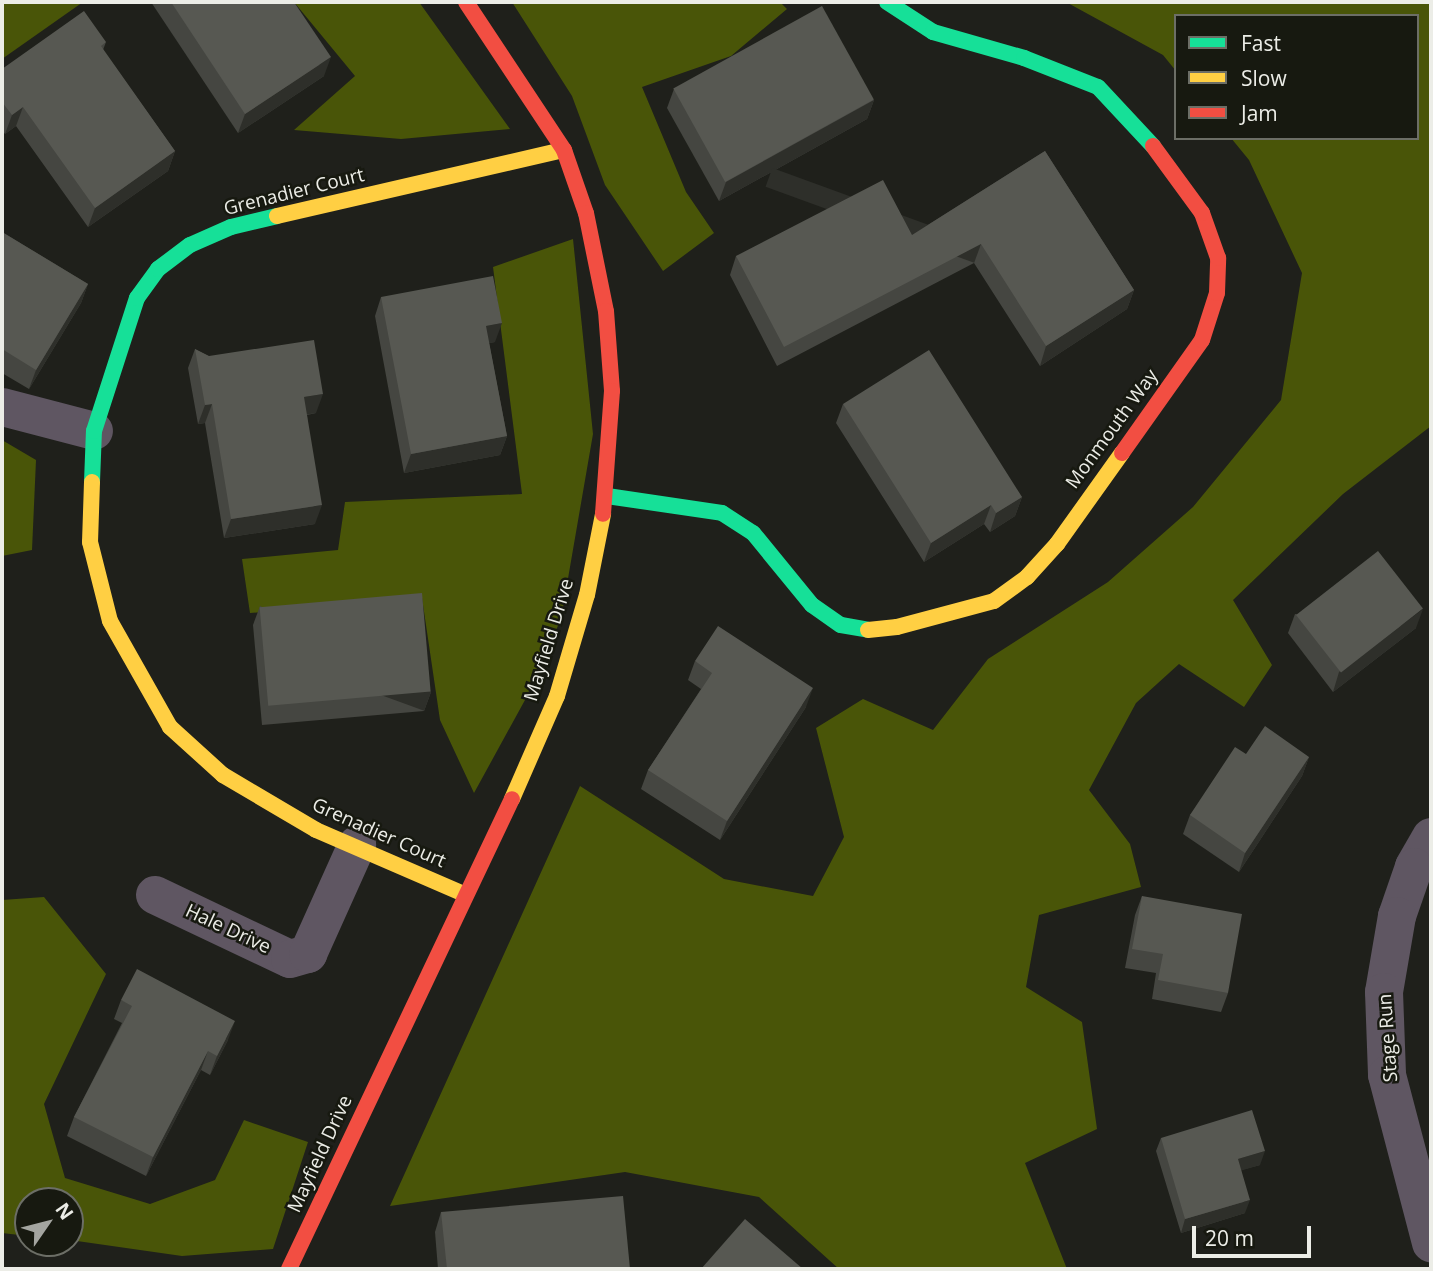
<!DOCTYPE html>
<html>
<head>
<meta charset="utf-8">
<style>
	body { margin:0 }
	#map { position:relative; width:1433px; height:1271px; overflow:hidden; background:#1f201b; font-family:"Open Sans",sans-serif }
	div>[style] { position:absolute }
	.forest>* { inset:0; background:#495508 }
	.street>* { height:38px; margin:-19px; padding:0 19px; transform-origin:19px; border-radius:19px; background:#5f5662 }
	.fast>* { height:16px; margin:-8px; padding:0 8px; transform-origin:8px; border-radius:8px; background:#16e098 }
	.slow>* { height:16px; margin:-8px; padding:0 8px; transform-origin:8px; border-radius:8px; background:#ffcf43 }
	.jam>* { height:16px; margin:-8px; padding:0 8px; transform-origin:8px; border-radius:8px; background:#f24e42 }
	.wall>* { inset:0; background:#454641 }
	.shaded-wall>* { inset:0; background:#2e2f2a; transform-origin:0 0 }
	.building>* { inset:0; background:#575852; transform-origin:0 0 }
	span { translate:-50% -50%; white-space:nowrap; text-align:center; line-height:1.15; -webkit-text-stroke:5px #171910; paint-order:stroke }
	.street-label { font-size:19px; color:#ecede7 }
	.frame { position:absolute; inset:0; border:4px solid #ecede7; pointer-events:none }
	.legend { position:absolute; left:1174px; top:14px; width:245px; height:126px; box-sizing:border-box; background:#171910; border:2px solid #6c6e66; margin:0; padding:9px 12px; list-style:none; font-size:21px; color:#ecede7 }
	.legend li { display:flex; align-items:center; gap:14px; height:35px }
	.legend b { width:35px; border:2px solid #6c6e66 }
	.north { position:absolute; left:14px; top:1187px; width:70px; height:70px; box-sizing:border-box; background:#171910; border:2px solid #6c6e66; border-radius:50%; rotate:55deg; font-size:19px; font-weight:700; line-height:28px; text-align:center; color:#ecede7 }
	.north::after { content:''; display:block; margin:auto; width:24px; height:32px; background:#a4a5a0; clip-path:polygon(50% 0,100% 100%,50% 72%,0 100%) }
	.scale { position:absolute; left:1192px; top:1226px; width:119px; height:32px; box-sizing:border-box; border:4px solid #ecede7; border-top:0; padding-left:9px; font-size:21px; line-height:24px; white-space:nowrap; color:#ecede7; -webkit-text-stroke:5px #171910; paint-order:stroke }
</style>
</head>
<body>
<div id="map">
	<div class="forest">
		<i style="clip-path:polygon(2px 2px,83px 2px,2px 59px)"></i>
		<i style="clip-path:polygon(294px 2px,419px 2px,510px 129px,401px 139px,294px 130px,355px 76px)"></i>
		<i style="clip-path:polygon(512px 2px,780px 2px,787px 9px,731px 56px,642px 87px,686px 192px,714px 233px,663px 271px,605px 185px,572px 96px)"></i>
		<i style="clip-path:polygon(1066px 2px,1431px 2px,1431px 426px,1343px 494px,1233px 600px,1272px 665px,1244px 707px,1179px 664px,1136px 703px,1089px 790px,1130px 844px,1141px 887px,1039px 915px,1026px 987px,1082px 1022px,1097px 1129px,1025px 1163px,1067px 1269px,839px 1269px,759px 1197px,625px 1172px,390px 1206px,580px 786px,724px 879px,813px 896px,844px 837px,816px 728px,863px 699px,933px 730px,988px 659px,1108px 582px,1193px 507px,1281px 400px,1302px 273px,1249px 160px,1231px 138px,1417px 138px,1417px 16px,1176px 16px,1176px 71px,1163px 55px)"></i>
		<i style="clip-path:polygon(573px 239px,593px 434px,561px 619px,525px 700px,474px 793px,440px 720px,422px 598px,250px 613px,242px 559px,338px 550px,345px 502px,522px 494px,493px 267px)"></i>
		<i style="clip-path:polygon(2px 440px,36px 460px,32px 550px,2px 556px)"></i>
		<i style="clip-path:polygon(44px 897px,106px 974px,44px 1104px,65px 1178px,150px 1204px,215px 1180px,244px 1120px,308px 1142px,273px 1249px,182px 1256px,70px 1240px,70px 1201px,28px 1201px,28px 1236px,2px 1233px,2px 900px)"></i>
	</div>
	<div class="street">
		<i style="left:2px;top:407px;width:95px;rotate:14.6deg"></i>
		<i style="left:1431px;top:837px;width:34px;rotate:120deg"></i>
		<i style="left:1414px;top:867px;width:52px;rotate:109.1deg"></i>
		<i style="left:1397px;top:916px;width:77px;rotate:99.7deg"></i>
		<i style="left:1384px;top:992px;width:83px;rotate:87.9deg"></i>
		<i style="left:1387px;top:1075px;width:174px;rotate:75.3deg"></i>
		<i style="left:155px;top:895px;width:149px;rotate:25.4deg"></i>
		<i style="left:290px;top:959px;width:19px;rotate:-16deg"></i>
		<i style="left:308px;top:954px;width:120px;rotate:-65.8deg"></i>
	</div>
	<div class="fast">
		<i style="left:887px;top:2px;width:55px;rotate:33.1deg"></i>
		<i style="left:933px;top:32px;width:95px;rotate:15.9deg"></i>
		<i style="left:1024px;top:58px;width:79px;rotate:21.4deg"></i>
		<i style="left:1098px;top:87px;width:81px;rotate:47deg"></i>
		<i style="left:92px;top:482px;width:51px;rotate:-87.8deg"></i>
		<i style="left:94px;top:431px;width:140px;rotate:-72.1deg"></i>
		<i style="left:137px;top:298px;width:36px;rotate:-54deg"></i>
		<i style="left:158px;top:269px;width:40px;rotate:-37deg"></i>
		<i style="left:190px;top:245px;width:45px;rotate:-23.7deg"></i>
		<i style="left:231px;top:227px;width:47px;rotate:-13.4deg"></i>
		<i style="left:607px;top:496px;width:116px;rotate:8.4deg"></i>
		<i style="left:722px;top:513px;width:37px;rotate:33deg"></i>
		<i style="left:753px;top:533px;width:93px;rotate:50.7deg"></i>
		<i style="left:812px;top:605px;width:35px;rotate:35deg"></i>
		<i style="left:841px;top:625px;width:27px;rotate:10deg"></i>
	</div>
	<div class="slow">
		<i style="left:277px;top:216px;width:294px;rotate:-13deg"></i>
		<i style="left:92px;top:482px;width:60px;rotate:91.9deg"></i>
		<i style="left:90px;top:542px;width:81px;rotate:75.8deg"></i>
		<i style="left:110px;top:621px;width:122px;rotate:60.5deg"></i>
		<i style="left:170px;top:727px;width:72px;rotate:42.2deg"></i>
		<i style="left:223px;top:775px;width:108px;rotate:30.6deg"></i>
		<i style="left:316px;top:830px;width:163px;rotate:23.4deg"></i>
		<i style="left:868px;top:630px;width:29px;rotate:-6deg"></i>
		<i style="left:897px;top:627px;width:100px;rotate:-15deg"></i>
		<i style="left:994px;top:601px;width:41px;rotate:-36deg"></i>
		<i style="left:1027px;top:577px;width:45px;rotate:-47.7deg"></i>
		<i style="left:1057px;top:544px;width:112px;rotate:-54.5deg"></i>
		<i style="left:512px;top:799px;width:112px;rotate:-66.4deg"></i>
		<i style="left:557px;top:696px;width:105px;rotate:-73.5deg"></i>
		<i style="left:587px;top:595px;width:83px;rotate:-78.8deg"></i>
	</div>
	<div class="jam">
		<i style="left:466px;top:2px;width:178px;rotate:56.5deg"></i>
		<i style="left:564px;top:150px;width:67px;rotate:70.8deg"></i>
		<i style="left:586px;top:213px;width:100px;rotate:78.5deg"></i>
		<i style="left:606px;top:311px;width:80px;rotate:85.7deg"></i>
		<i style="left:612px;top:391px;width:123px;rotate:94.2deg"></i>
		<i style="left:1122px;top:453px;width:138px;rotate:-54.7deg"></i>
		<i style="left:1202px;top:340px;width:49px;rotate:-72.3deg"></i>
		<i style="left:1217px;top:293px;width:35px;rotate:-88deg"></i>
		<i style="left:1218px;top:258px;width:48px;rotate:-109.6deg"></i>
		<i style="left:1202px;top:213px;width:83px;rotate:-126.2deg"></i>
		<i style="left:289px;top:1269px;width:520px;rotate:-64.62deg"></i>
	</div>
	<div class="wall">
		<i style="clip-path:polygon(151px 2px,294px 2px,324px 76px,238px 133px)"></i>
		<i style="clip-path:polygon(106px 42px,103px 50px,175px 151px,168px 171px,88px 227px,16px 126px,5px 134px,2px 130px,2px 69px)"></i>
		<i style="clip-path:polygon(674px 89px,874px 100px,867px 119px,719px 201px,667px 108px)"></i>
		<i style="clip-path:polygon(1045px 151px,1134px 290px,1127px 309px,1040px 366px,974px 263px,777px 366px,730px 275px,736px 256px,912px 235px)"></i>
		<i style="clip-path:polygon(2px 232px,88px 284px,81px 303px,29px 389px,2px 373px)"></i>
		<i style="clip-path:polygon(381px 297px,495px 342px,489px 343px,507px 436px,500px 455px,404px 473px,375px 316px)"></i>
		<i style="clip-path:polygon(195px 349px,316px 413px,307px 415px,315px 524px,224px 538px,205px 423px,198px 424px,188px 368px)"></i>
		<i style="clip-path:polygon(843px 404px,1022px 497px,1015px 516px,990px 532px,984px 524px,924px 562px,836px 423px)"></i>
		<i style="clip-path:polygon(260px 606px,431px 692px,424px 711px,262px 725px,253px 625px)"></i>
		<i style="clip-path:polygon(1295px 614px,1416px 628px,1333px 692px,1288px 633px)"></i>
		<i style="clip-path:polygon(695px 661px,806px 707px,720px 840px,641px 789px,648px 770px,701px 689px,688px 680px)"></i>
		<i style="clip-path:polygon(1246px 754px,1309px 757px,1302px 776px,1239px 872px,1183px 834px,1190px 815px)"></i>
		<i style="clip-path:polygon(1142px 896px,1228px 993px,1221px 1012px,1152px 999px,1156px 973px,1125px 968px,1135px 915px)"></i>
		<i style="clip-path:polygon(121px 1000px,228px 1040px,210px 1075px,201px 1070px,146px 1176px,67px 1136px,74px 1117px,122px 1023px,114px 1019px)"></i>
		<i style="clip-path:polygon(1161px 1138px,1260px 1165px,1241px 1170px,1245px 1213px,1181px 1233px,1156px 1151px)"></i>
		<i style="clip-path:polygon(441px 1212px,630px 1269px,438px 1269px,435px 1232px)"></i>
	</div>
	<div class="shaded-wall">
		<i style="clip-path:polygon(331px 57px,324px 76px,238px 133px,245px 114px)"></i>
		<i style="clip-path:polygon(874px 100px,867px 119px,719px 201px,726px 182px)"></i>
		<i style="clip-path:polygon(23px 107px,16px 126px,5px 134px,12px 115px)"></i>
		<i style="clip-path:polygon(175px 151px,168px 171px,88px 227px,95px 208px)"></i>
		<i style="left:981px;top:244px;width:20px;height:222px;rotate:110deg"></i>
		<i style="clip-path:polygon(88px 284px,81px 303px,29px 389px,36px 370px)"></i>
		<i style="clip-path:polygon(1134px 290px,1127px 309px,1040px 366px,1046px 346px)"></i>
		<i style="clip-path:polygon(502px 323px,495px 342px,479px 345px,486px 326px)"></i>
		<i style="clip-path:polygon(323px 394px,316px 413px,298px 416px,304px 397px)"></i>
		<i style="clip-path:polygon(212px 404px,205px 423px,198px 424px,205px 405px)"></i>
		<i style="clip-path:polygon(507px 436px,500px 455px,404px 473px,411px 454px)"></i>
		<i style="clip-path:polygon(1022px 497px,1015px 516px,990px 532px,996px 513px)"></i>
		<i style="clip-path:polygon(322px 505px,315px 524px,224px 538px,231px 519px)"></i>
		<i style="clip-path:polygon(991px 505px,984px 524px,924px 562px,931px 543px)"></i>
		<i style="clip-path:polygon(1423px 609px,1416px 628px,1333px 692px,1339px 672px)"></i>
		<i style="clip-path:polygon(813px 688px,806px 707px,720px 840px,727px 821px)"></i>
		<i style="left:431px;top:692px;width:20px;height:163px;rotate:110deg"></i>
		<i style="clip-path:polygon(1309px 757px,1302px 776px,1239px 872px,1245px 853px)"></i>
		<i style="clip-path:polygon(235px 1021px,228px 1040px,210px 1075px,217px 1056px)"></i>
		<i style="clip-path:polygon(208px 1051px,201px 1070px,146px 1176px,153px 1157px)"></i>
		<i style="clip-path:polygon(1265px 1151px,1260px 1165px,1233px 1173px,1238px 1159px)"></i>
		<i style="clip-path:polygon(1250px 1200px,1245px 1213px,1181px 1233px,1185px 1219px)"></i>
	</div>
	<div class="building">
		<i style="clip-path:polygon(171px 2px,294px 2px,331px 57px,245px 114px)"></i>
		<i style="left:822px;top:6px;width:107px;height:170px;rotate:61deg"></i>
		<i style="clip-path:polygon(84px 11px,106px 42px,101px 46px,175px 151px,95px 208px,23px 107px,12px 115px,2px 102px,2px 69px)"></i>
		<i style="clip-path:polygon(1045px 151px,1134px 290px,1046px 346px,981px 244px,784px 347px,736px 256px,883px 180px,912px 235px)"></i>
		<i style="clip-path:polygon(2px 232px,88px 284px,36px 370px,2px 349px)"></i>
		<i style="clip-path:polygon(493px 276px,502px 323px,486px 326px,507px 436px,411px 454px,381px 297px)"></i>
		<i style="clip-path:polygon(314px 340px,323px 394px,304px 397px,322px 505px,231px 519px,212px 404px,205px 405px,195px 349px,209px 356px)"></i>
		<i style="clip-path:polygon(929px 350px,1022px 497px,996px 513px,991px 505px,931px 543px,843px 404px)"></i>
		<i style="left:1378px;top:551px;width:73px;height:104px;rotate:52deg"></i>
		<i style="left:422px;top:593px;width:99px;height:163px;rotate:85deg"></i>
		<i style="clip-path:polygon(718px 626px,813px 688px,727px 821px,648px 770px,712px 673px,695px 661px)"></i>
		<i style="clip-path:polygon(1265px 726px,1309px 757px,1245px 853px,1190px 815px,1235px 747px,1246px 754px)"></i>
		<i style="clip-path:polygon(1142px 896px,1242px 914px,1228px 993px,1158px 980px,1163px 954px,1132px 949px)"></i>
		<i style="clip-path:polygon(137px 969px,235px 1021px,217px 1056px,208px 1051px,153px 1157px,74px 1117px,132px 1006px,121px 1000px)"></i>
		<i style="clip-path:polygon(1252px 1110px,1265px 1151px,1238px 1159px,1250px 1200px,1185px 1219px,1161px 1138px)"></i>
		<i style="clip-path:polygon(623px 1196px,630px 1269px,447px 1269px,441px 1212px)"></i>
		<i style="clip-path:polygon(745px 1219px,803px 1269px,701px 1269px)"></i>
	</div>
	<div class="street-label">
		<span style="left:294px;top:192px;rotate:-14deg">Grenadier Court</span>
		<span style="left:1112px;top:429px;rotate:-54deg">Monmouth Way</span>
		<span style="left:549px;top:640px;rotate:-73deg">Mayfield Drive</span>
		<span style="left:379px;top:833px;rotate:24deg">Grenadier Court</span>
		<span style="left:228px;top:929px;rotate:25deg">Hale Drive</span>
		<span style="left:1388px;top:1038px;rotate:-94deg">Stage Run</span>
		<span style="left:320px;top:1154px;rotate:-65deg">Mayfield Drive</span>
	</div>
	<div class="frame"></div>
	<ul class="legend">
	<li><b style="height:9px;background:#16e098"></b>Fast</li>
	<li><b style="height:9px;background:#ffcf43"></b>Slow</li>
	<li><b style="height:9px;background:#f24e42"></b>Jam</li>
	</ul>
	<div class="north">N</div>
	<div class="scale">20 m</div>
</div>
</body>
</html>
